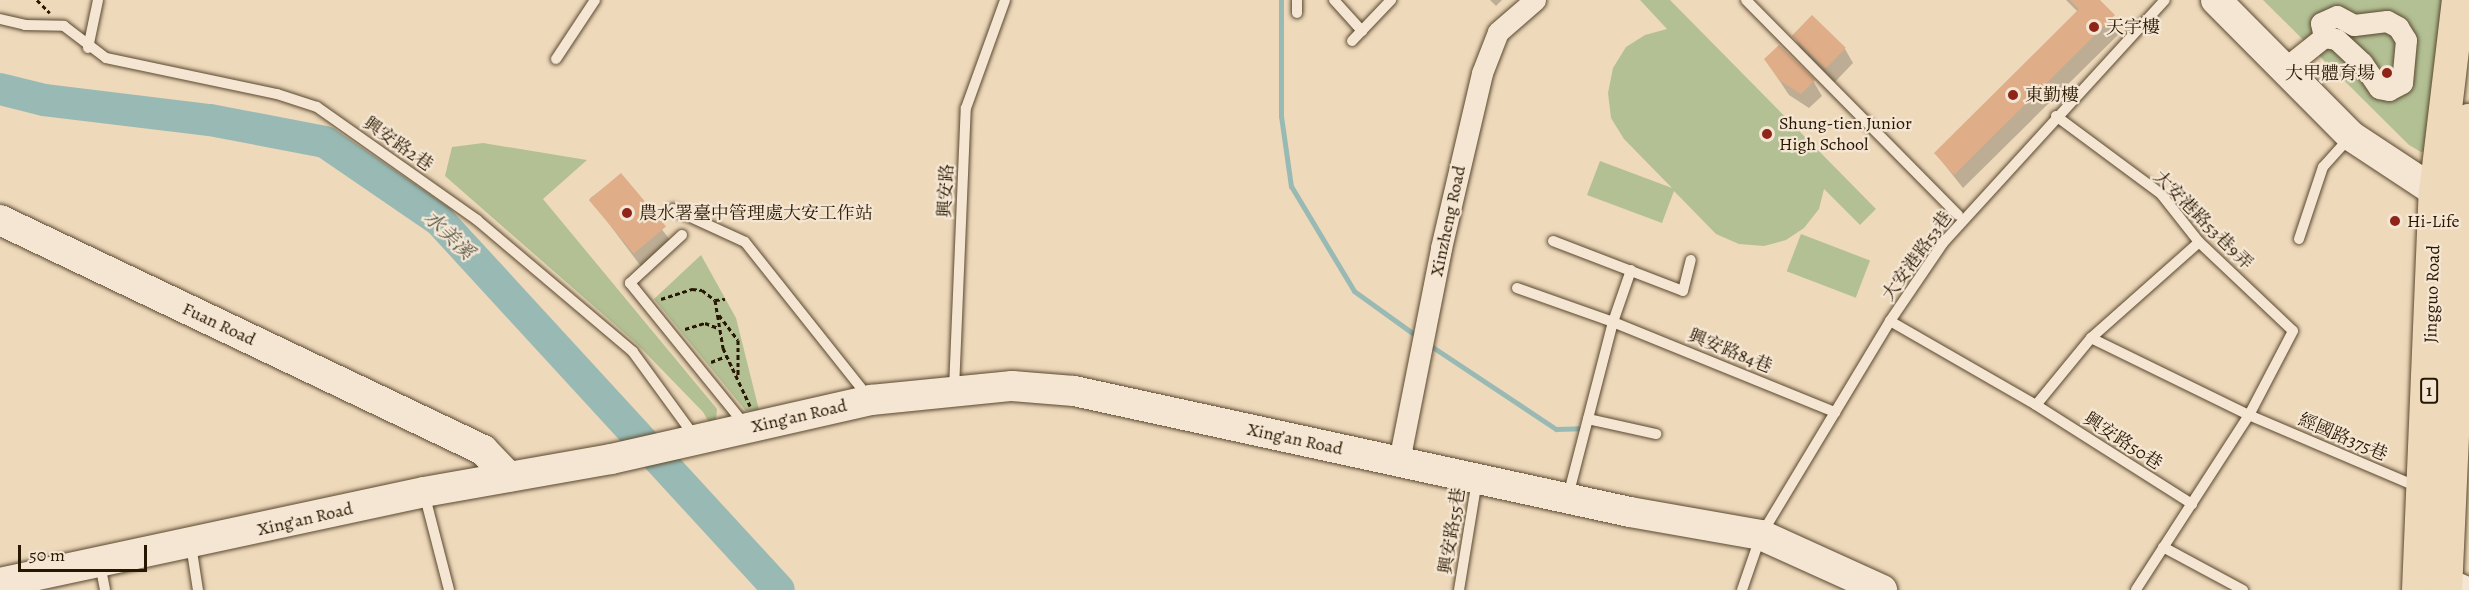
<!DOCTYPE html>
<html>
<head>
<meta charset="utf-8">
<style>
	body { margin:0 }
	#map { position:relative; width:2469px; height:590px; overflow:hidden; background:#eed9bb; font-family:Alegreya,"Noto Serif TC",serif }
	div>[style] { position:absolute }
	.green>* { inset:0; background:#b3c094; transform-origin:0 0 }
	.shadow>* { inset:0; background:#0003; transform-origin:0 0 }
	.stream>* { height:5px; margin:-2.5px; padding:0 2.5px; transform-origin:2.5px; border-radius:2.5px; background:#99bab4 }
	.river>* { height:32px; margin:-16px; padding:0 16px; transform-origin:16px; border-radius:16px; background:#99bab4 }
	.building>* { inset:0; background:#e0ad89; transform-origin:0 0 }
	.path>* { height:3px; margin-top:-1.5px; transform-origin:0; background:repeating-linear-gradient(90deg,#281700 0 4.5px,transparent 0 7.5px) }
	.roads { filter:drop-shadow(0 0 2px #5a482f) drop-shadow(0 0 2px #5a482f) }
	.lane>* { height:10px; margin:-5px; padding:0 5px; transform-origin:5px; border-radius:5px; background:#f4e6d3 }
	.street>* { height:21px; margin:-10.5px; padding:0 10.5px; transform-origin:10.5px; border-radius:10.5px; background:#f4e6d3 }
	.secondary>* { height:30px; margin:-15px; padding:0 15px; transform-origin:15px; border-radius:15px; background:#f4e6d3 }
	.primary>* { height:33px; margin:-16.5px; padding:0 16.5px; transform-origin:16.5px; border-radius:16.5px; background:#eed9bb }
	.dots>* { width:16px; height:16px; translate:-50% -50%; box-sizing:border-box; border:3px solid #f4e6d3; border-radius:50% }
	span { translate:-50% -50%; white-space:nowrap; text-align:center; line-height:1.15; -webkit-text-stroke:4.5px #f4e6d3; paint-order:stroke }
	.shield-label span { padding:2px 4px; background:#f4e6d3; border:2px solid; border-radius:4px; -webkit-text-stroke-width:0 }
	.shield-label { font-size:16px; color:#281700; font-weight:700 }
	.poi-label { font-size:18px; color:#281700 }
	.left { translate:0 -50%; text-align:left }
	.right { translate:-100% -50%; text-align:right }
	.street-label { font-size:18px; color:#281700 }
	.water-label { font-size:20px; color:#50503f; font-style:italic }
	.scale { position:absolute; left:18px; top:545px; width:129px; height:27px; box-sizing:border-box; border:3px solid #281700; border-top:0; padding-left:8px; font-size:18px; line-height:21px; white-space:nowrap; color:#281700; -webkit-text-stroke:4px #f4e6d3; paint-order:stroke }
</style>
</head>
<body>
<div id="map">
	<div class="green">
		<i style="clip-path:polygon(1640px 0,1670px 0,1876px 209px,1860px 225px,1824px 189px,1819px 209px,1804px 228px,1786px 240px,1764px 246px,1739px 244px,1716px 234px,1674px 191px,1662px 223px,1587px 195px,1600px 161px,1672px 188px,1624px 139px,1611px 118px,1608px 93px,1613px 68px,1626px 47px,1645px 35px,1667px 29px)"></i>
		<i style="clip-path:polygon(2263px 0,2444px 0,2430px 151px,2421px 152px,2409px 145px)"></i>
		<i style="clip-path:polygon(483px 143px,587px 160px,543px 199px,717px 409px,716px 419px,710px 424px,703px 412px,637px 344px,445px 176px,452px 147px)"></i>
		<i style="left:1801px;top:234px;width:74px;height:40px;rotate:21deg"></i>
		<i style="clip-path:polygon(701px 255px,736px 318px,759px 410px,746px 411px,654px 299px)"></i>
	</div>
	<div class="shadow">
		<i style="clip-path:polygon(1490px 0,1502px 0,1496px 6px)"></i>
		<i style="clip-path:polygon(2066px 0,2098px 0,2122px 31px,1963px 188px,1936px 154px,2078px 12px)"></i>
		<i style="clip-path:polygon(1794px 36px,1845px 49px,1853px 63px,1834px 83px,1802px 51px)"></i>
		<i style="clip-path:polygon(1775px 74px,1813px 81px,1822px 96px,1809px 108px,1789px 95px)"></i>
		<i style="left:621px;top:175px;width:86px;height:39px;rotate:53deg"></i>
	</div>
	<div class="stream">
		<i style="left:1281px;top:0;width:116px;rotate:90deg"></i>
		<i style="left:1281px;top:116px;width:71px;rotate:81.9deg"></i>
		<i style="left:1291px;top:186px;width:122px;rotate:59deg"></i>
		<i style="left:1354px;top:291px;width:79px;rotate:35.7deg"></i>
		<i style="left:1428px;top:344px;width:154px;rotate:33.6deg"></i>
		<i style="left:1556px;top:429px;width:25px;rotate:-2deg"></i>
	</div>
	<div class="river">
		<i style="left:0;top:89px;width:45px;rotate:14deg"></i>
		<i style="left:44px;top:100px;width:167px;rotate:6.9deg"></i>
		<i style="left:210px;top:120px;width:117px;rotate:10.8deg"></i>
		<i style="left:325px;top:142px;width:138px;rotate:34.4deg"></i>
		<i style="left:439px;top:220px;width:502px;rotate:47.42deg"></i>
	</div>
	<div class="building">
		<i style="clip-path:polygon(2070px 0,2100px 0,2115px 15px,1954px 175px,1934px 153px,2079px 9px)"></i>
		<i style="left:1812px;top:15px;width:47px;height:29px;rotate:44deg"></i>
		<i style="clip-path:polygon(1779px 45px,1815px 80px,1801px 94px,1779px 80px,1764px 59px)"></i>
		<i style="left:621px;top:173px;width:70px;height:42px;rotate:50deg"></i>
	</div>
	<div class="path">
		<i style="left:37px;top:0;width:18px;rotate:45deg"></i>
		<i style="left:661px;top:299px;width:33px;rotate:-18deg"></i>
		<i style="left:692px;top:289px;width:10px;rotate:6deg"></i>
		<i style="left:702px;top:290px;width:16px;rotate:38deg"></i>
		<i style="left:715px;top:300px;width:49px;rotate:80.5deg"></i>
		<i style="left:723px;top:348px;width:64px;rotate:65deg"></i>
		<i style="left:715px;top:300px;width:10px;rotate:-6deg"></i>
		<i style="left:719px;top:315px;width:31px;rotate:53deg"></i>
		<i style="left:738px;top:340px;width:36px;rotate:90deg"></i>
		<i style="left:685px;top:329px;width:21px;rotate:-17deg"></i>
		<i style="left:705px;top:323px;width:14px;rotate:21deg"></i>
		<i style="left:711px;top:362px;width:17px;rotate:-21deg"></i>
	</div>
	<div class="roads">
		<div class="lane">
			<i style="left:1334px;top:0;width:42px;rotate:47.9deg"></i>
			<i style="left:1746px;top:0;width:302px;rotate:45.4deg"></i>
			<i style="left:1297px;top:13px;width:13px;rotate:-90deg"></i>
			<i style="left:0;top:19px;width:26px;rotate:13deg"></i>
			<i style="left:25px;top:25px;width:39px;rotate:1deg"></i>
			<i style="left:64px;top:26px;width:53px;rotate:37.3deg"></i>
			<i style="left:106px;top:58px;width:175px;rotate:11.9deg"></i>
			<i style="left:277px;top:94px;width:42px;rotate:18deg"></i>
			<i style="left:317px;top:107px;width:196px;rotate:35.2deg"></i>
			<i style="left:477px;top:220px;width:204px;rotate:40.2deg"></i>
			<i style="left:633px;top:352px;width:105px;rotate:53.9deg"></i>
			<i style="left:1352px;top:41px;width:57px;rotate:-46.4deg"></i>
			<i style="left:88px;top:48px;width:49px;rotate:-78.2deg"></i>
			<i style="left:556px;top:59px;width:71px;rotate:-56.5deg"></i>
			<i style="left:2056px;top:116px;width:131px;rotate:36.6deg"></i>
			<i style="left:2161px;top:194px;width:61px;rotate:51.6deg"></i>
			<i style="left:2199px;top:242px;width:129px;rotate:43.4deg"></i>
			<i style="left:2293px;top:331px;width:95px;rotate:117.6deg"></i>
			<i style="left:2249px;top:415px;width:208px;rotate:122.9deg"></i>
			<i style="left:673px;top:209px;width:79px;rotate:24.6deg"></i>
			<i style="left:745px;top:242px;width:199px;rotate:51.5deg"></i>
			<i style="left:682px;top:235px;width:71px;rotate:137.3deg"></i>
			<i style="left:630px;top:283px;width:181px;rotate:51deg"></i>
			<i style="left:2299px;top:239px;width:76px;rotate:-71.6deg"></i>
			<i style="left:2323px;top:167px;width:40px;rotate:-48deg"></i>
			<i style="left:1553px;top:241px;width:139px;rotate:21deg"></i>
			<i style="left:1683px;top:291px;width:32px;rotate:-76deg"></i>
			<i style="left:1517px;top:288px;width:102px;rotate:19.5deg"></i>
			<i style="left:1613px;top:322px;width:240px;rotate:22.1deg"></i>
			<i style="left:1890px;top:321px;width:168px;rotate:29.9deg"></i>
			<i style="left:2036px;top:405px;width:185px;rotate:32.4deg"></i>
			<i style="left:2091px;top:338px;width:176px;rotate:26deg"></i>
			<i style="left:2249px;top:415px;width:184px;rotate:23.1deg"></i>
			<i style="left:954px;top:389px;width:281px;rotate:-87.6deg"></i>
			<i style="left:966px;top:108px;width:115px;rotate:-70.1deg"></i>
			<i style="left:2036px;top:405px;width:87px;rotate:-50.6deg"></i>
			<i style="left:2091px;top:338px;width:144px;rotate:-41.6deg"></i>
			<i style="left:1588px;top:419px;width:70px;rotate:12.4deg"></i>
			<i style="left:424px;top:493px;width:100px;rotate:75.5deg"></i>
			<i style="left:1568px;top:496px;width:180px;rotate:-75.5deg"></i>
			<i style="left:1613px;top:322px;width:55px;rotate:-70.9deg"></i>
			<i style="left:191px;top:545px;width:46px;rotate:81.2deg"></i>
			<i style="left:2163px;top:547px;width:91px;rotate:28.3deg"></i>
			<i style="left:100px;top:564px;width:26px;rotate:79deg"></i>
			<i style="left:1459px;top:590px;width:111px;rotate:-80.7deg"></i>
			<i style="left:1742px;top:590px;width:58px;rotate:-70.9deg"></i>
			<i style="left:1761px;top:535px;width:250px;rotate:-58.9deg"></i>
			<i style="left:1890px;top:321px;width:94px;rotate:-55.8deg"></i>
			<i style="left:1943px;top:243px;width:329px;rotate:-47.6deg"></i>
		</div>
		<div class="street">
			<i style="left:2337px;top:16px;width:19px;rotate:28deg"></i>
			<i style="left:2354px;top:25px;width:33px;rotate:-7deg"></i>
			<i style="left:2387px;top:21px;width:13px;rotate:29deg"></i>
			<i style="left:2398px;top:27px;width:15px;rotate:58deg"></i>
			<i style="left:2406px;top:40px;width:43px;rotate:95.3deg"></i>
			<i style="left:2402px;top:83px;width:15px;rotate:152deg"></i>
			<i style="left:2389px;top:90px;width:10px;rotate:-169deg"></i>
			<i style="left:2379px;top:88px;width:30px;rotate:-124deg"></i>
			<i style="left:2362px;top:63px;width:35px;rotate:-137deg"></i>
			<i style="left:2336px;top:39px;width:12px;rotate:-171deg"></i>
			<i style="left:2324px;top:37px;width:14px;rotate:-102deg"></i>
			<i style="left:2321px;top:23px;width:17px;rotate:-24deg"></i>
			<i style="left:2284px;top:69px;width:51px;rotate:-38.7deg"></i>
			<i style="left:1399px;top:461px;width:217px;rotate:-78.8deg"></i>
			<i style="left:1441px;top:248px;width:180px;rotate:-76.8deg"></i>
			<i style="left:1482px;top:73px;width:44px;rotate:-68.7deg"></i>
			<i style="left:1498px;top:32px;width:49px;rotate:-40.9deg"></i>
			<i style="left:2436px;top:578px;width:10px"></i>
			<i style="left:2446px;top:578px;width:25px;rotate:23deg"></i>
		</div>
		<div class="secondary">
			<i style="left:2216px;top:0;width:192px;rotate:45.2deg"></i>
			<i style="left:2351px;top:136px;width:123px;rotate:33.4deg"></i>
			<i style="left:0;top:220px;width:535px;rotate:25.46deg"></i>
			<i style="left:483px;top:450px;width:37px;rotate:46deg"></i>
			<i style="left:0;top:583px;width:434px;rotate:-12.1deg"></i>
			<i style="left:424px;top:492px;width:190px;rotate:-10deg"></i>
			<i style="left:611px;top:459px;width:267px;rotate:-12.8deg"></i>
			<i style="left:871px;top:400px;width:142px;rotate:-5.7deg"></i>
			<i style="left:1012px;top:386px;width:62px;rotate:4.6deg"></i>
			<i style="left:1074px;top:391px;width:569px;rotate:12.28deg"></i>
			<i style="left:1630px;top:512px;width:133px;rotate:10deg"></i>
			<i style="left:1761px;top:535px;width:133px;rotate:24.4deg"></i>
		</div>
		<div class="primary">
			<i style="left:2418px;top:590px;width:398px;rotate:-87.6deg"></i>
			<i style="left:2435px;top:192px;width:193px;rotate:-83.2deg"></i>
			<i style="left:2445px;top:590px;width:196px;rotate:-87.4deg"></i>
			<i style="left:2454px;top:394px;width:189px;rotate:-89.1deg"></i>
			<i style="left:2457px;top:205px;width:86px;rotate:-82deg"></i>
		</div>
	</div>
	<div class="dots">
		<i style="left:2094px;top:27px;background:#8f2418"></i>
		<i style="left:2387px;top:73px;background:#8f2418"></i>
		<i style="left:2013px;top:95px;background:#8f2418"></i>
		<i style="left:1767px;top:134px;background:#8f2418"></i>
		<i style="left:627px;top:213px;background:#8f2418"></i>
		<i style="left:2395px;top:221px;background:#8f2418"></i>
	</div>
	<div class="shield-label">
		<span style="left:2429px;top:391px">1</span>
	</div>
	<div class="poi-label">
		<span class="left" style="left:2106px;top:27px">天宇樓</span>
		<span class="right" style="left:2375px;top:73px">大甲體育場</span>
		<span class="left" style="left:2025px;top:95px">東勤樓</span>
		<span class="left" style="left:1779px;top:134px">Shung-tien Junior<br>High School</span>
		<span class="left" style="left:639px;top:213px">農水署臺中管理處大安工作站</span>
		<span class="left" style="left:2407px;top:221px">Hi-Life</span>
	</div>
	<div class="street-label">
		<span style="left:398px;top:144px;rotate:35deg">興安路2巷</span>
		<span style="left:946px;top:191px;rotate:-87deg">興安路</span>
		<span style="left:2203px;top:220px;rotate:45deg">大安港路53巷9弄</span>
		<span style="left:1448px;top:221px;rotate:-78deg">Xinzheng Road</span>
		<span style="left:1917px;top:256px;rotate:-54deg">大安港路53巷</span>
		<span style="left:2432px;top:294px;rotate:-88deg">Jingguo Road</span>
		<span style="left:219px;top:324px;rotate:25deg">Fuan Road</span>
		<span style="left:1730px;top:351px;rotate:22deg">興安路84巷</span>
		<span style="left:799px;top:416px;rotate:-13deg">Xing’an Road</span>
		<span style="left:2343px;top:437px;rotate:23deg">經國路375巷</span>
		<span style="left:1295px;top:439px;rotate:12deg">Xing’an Road</span>
		<span style="left:2123px;top:441px;rotate:33deg">興安路50巷</span>
		<span style="left:305px;top:519px;rotate:-13deg">Xing’an Road</span>
		<span style="left:1452px;top:531px;rotate:-81deg">興安路55巷</span>
	</div>
	<div class="water-label">
		<span style="left:449px;top:235px;rotate:44deg">水美溪</span>
	</div>
	<div class="scale">50 m</div>
</div>
</body>
</html>
